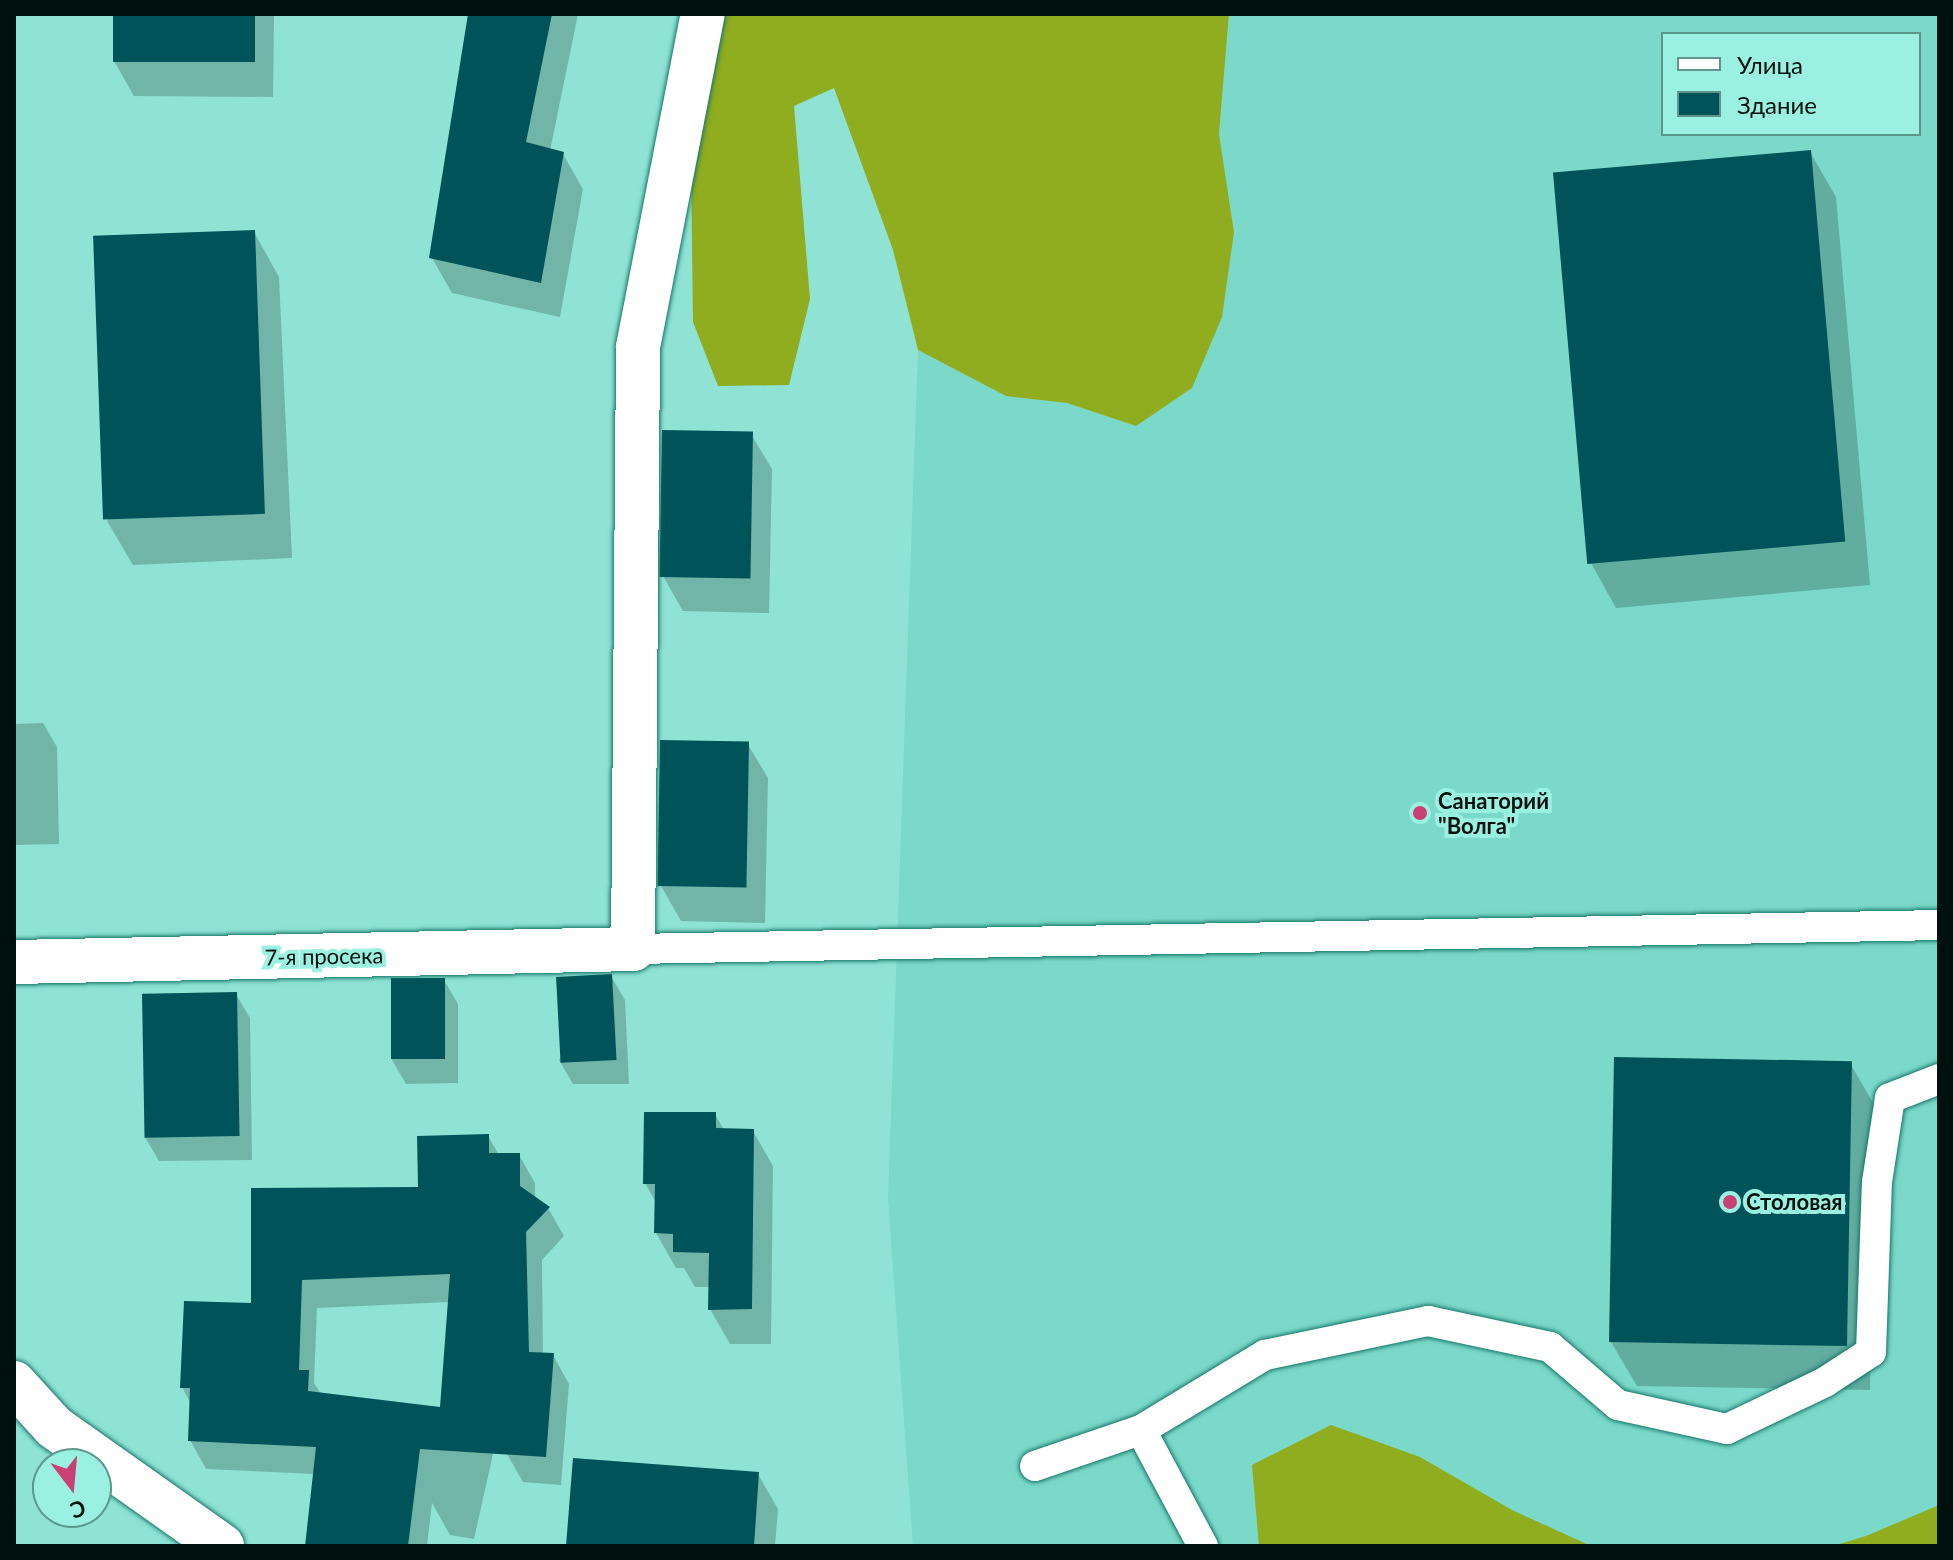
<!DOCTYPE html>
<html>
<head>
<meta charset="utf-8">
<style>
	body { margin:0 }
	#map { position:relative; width:1953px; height:1560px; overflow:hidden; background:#8ee3d4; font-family:Lato,sans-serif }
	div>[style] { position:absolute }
	.built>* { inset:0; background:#7ad9c8 }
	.forest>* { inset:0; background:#90ac1f }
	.shadow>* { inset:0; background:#0003 }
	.building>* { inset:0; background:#005358; transform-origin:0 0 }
	.roads { filter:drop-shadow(0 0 2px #167669) drop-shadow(0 0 2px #167669) }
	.service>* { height:30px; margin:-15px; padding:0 15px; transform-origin:15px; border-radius:15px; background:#fff }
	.minor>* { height:44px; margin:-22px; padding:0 22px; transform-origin:22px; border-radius:22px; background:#fff }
	.tertiary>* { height:44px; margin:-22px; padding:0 22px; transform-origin:22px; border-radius:22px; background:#fff }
	.dots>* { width:22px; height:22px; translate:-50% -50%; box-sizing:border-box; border:4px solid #9bf1e1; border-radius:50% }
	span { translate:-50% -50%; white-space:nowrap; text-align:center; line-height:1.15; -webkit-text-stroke:8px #9bf1e1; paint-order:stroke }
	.poi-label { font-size:22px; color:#00100d; font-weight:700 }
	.left { translate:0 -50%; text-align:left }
	.street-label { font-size:22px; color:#00100d }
	.frame { position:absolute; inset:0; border:16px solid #00100d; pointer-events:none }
	.legend { position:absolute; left:1661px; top:32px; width:260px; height:104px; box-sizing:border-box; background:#9bf1e1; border:2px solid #5d978c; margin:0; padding:10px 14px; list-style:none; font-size:24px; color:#00100d }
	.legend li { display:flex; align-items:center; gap:16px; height:40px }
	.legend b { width:40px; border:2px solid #5d978c }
	.north { position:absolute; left:32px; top:1448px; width:80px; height:80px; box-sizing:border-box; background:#9bf1e1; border:2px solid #5d978c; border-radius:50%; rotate:164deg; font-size:22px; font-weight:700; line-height:32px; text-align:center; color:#00100d }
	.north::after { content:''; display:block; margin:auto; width:28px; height:36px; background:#ca3f74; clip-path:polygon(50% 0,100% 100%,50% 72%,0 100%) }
</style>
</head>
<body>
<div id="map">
	<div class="built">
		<i style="clip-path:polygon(evenodd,1229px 14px,1939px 14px,1939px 1546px,913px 1546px,888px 1199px,918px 350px,1006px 396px,1067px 403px,1136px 426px,1234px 232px,1219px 134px,1229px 14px,1663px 34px,1919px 34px,1919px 134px,1663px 134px,1663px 34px)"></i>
	</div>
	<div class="forest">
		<i style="clip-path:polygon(689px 14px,1229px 14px,1219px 134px,1234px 232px,1222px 317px,1192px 388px,1136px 426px,1067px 403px,1006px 396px,918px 350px,893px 250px,834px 88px,794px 106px,810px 299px,789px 385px,718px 386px,693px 322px)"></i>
		<i style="clip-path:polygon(1331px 1425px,1420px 1457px,1512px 1510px,1591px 1546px,1259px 1546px,1252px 1465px)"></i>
		<i style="clip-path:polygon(1939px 1505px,1939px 1546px,1833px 1546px,1866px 1536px)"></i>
	</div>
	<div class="shadow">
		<i style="clip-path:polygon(115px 14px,274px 14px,273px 97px,134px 96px,114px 61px)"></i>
		<i style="clip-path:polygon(470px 14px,578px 14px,550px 151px,563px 154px,583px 189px,560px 317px,452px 293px,432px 258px)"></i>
		<i style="clip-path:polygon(1810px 152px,1836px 197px,1870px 585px,1616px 608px,1591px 563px)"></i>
		<i style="clip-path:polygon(254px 232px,279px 277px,292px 558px,133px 565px,107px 521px)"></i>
		<i style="clip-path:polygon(751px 434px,772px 469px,769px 613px,683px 611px,663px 576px)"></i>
		<i style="clip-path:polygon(43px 723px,57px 747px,59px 844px,14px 845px,14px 724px)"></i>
		<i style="clip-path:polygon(747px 743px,768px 778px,765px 923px,681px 921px,661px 886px)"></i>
		<i style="clip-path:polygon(611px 976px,625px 1000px,629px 1084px,573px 1084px,559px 1060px)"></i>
		<i style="clip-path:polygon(444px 980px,458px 1004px,458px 1083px,406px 1084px,392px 1060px)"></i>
		<i style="clip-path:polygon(236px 994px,250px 1018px,252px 1160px,159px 1161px,145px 1137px)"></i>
		<i style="clip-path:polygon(1850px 1063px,1876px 1108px,1870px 1390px,1637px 1386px,1611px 1342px)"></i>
		<i style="clip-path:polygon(715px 1114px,724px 1130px,753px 1131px,773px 1166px,771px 1344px,730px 1344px,710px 1309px,710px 1287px,695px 1287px,684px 1268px,676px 1268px,656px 1233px,656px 1203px,645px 1183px)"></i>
		<i style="clip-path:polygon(evenodd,488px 1136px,499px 1155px,519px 1155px,535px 1183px,535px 1199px,548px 1208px,564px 1236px,542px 1260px,543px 1355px,553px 1355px,569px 1384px,561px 1485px,523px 1482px,507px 1454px,504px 1405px,474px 1539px,450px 1535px,432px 1503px,427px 1546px,308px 1546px,315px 1474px,206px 1469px,190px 1440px,191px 1404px,182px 1387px,253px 1305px,488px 1136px,450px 1302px,442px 1409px,321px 1394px,314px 1383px,317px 1308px,450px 1302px)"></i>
		<i style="clip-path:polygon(758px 1474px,778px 1509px,775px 1546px,565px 1546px)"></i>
	</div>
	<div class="building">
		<i style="left:113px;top:14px;width:142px;height:48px"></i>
		<i style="clip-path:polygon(468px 14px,552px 14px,526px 142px,564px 152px,541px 283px,429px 258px)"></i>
		<i style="left:1811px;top:150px;width:393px;height:259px;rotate:85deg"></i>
		<i style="left:255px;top:230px;width:284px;height:162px;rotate:88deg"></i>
		<i style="left:662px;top:430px;width:91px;height:147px;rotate:1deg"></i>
		<i style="left:660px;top:740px;width:89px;height:146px;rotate:1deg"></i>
		<i style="left:612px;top:974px;width:86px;height:56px;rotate:87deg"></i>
		<i style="left:445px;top:978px;width:81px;height:54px;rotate:90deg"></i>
		<i style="left:237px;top:992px;width:144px;height:95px;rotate:89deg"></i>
		<i style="left:1614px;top:1057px;width:238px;height:285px;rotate:1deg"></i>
		<i style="clip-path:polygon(644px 1112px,716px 1112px,716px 1128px,754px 1129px,752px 1309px,708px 1310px,709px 1253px,673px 1252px,673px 1234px,654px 1233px,655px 1184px,643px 1184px)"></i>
		<i style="clip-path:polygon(evenodd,489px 1134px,489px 1153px,520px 1153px,520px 1186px,550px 1207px,526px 1232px,529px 1352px,554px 1353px,546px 1457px,420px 1449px,408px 1546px,305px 1546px,316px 1447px,188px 1441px,190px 1388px,180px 1388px,184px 1301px,251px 1303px,251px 1188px,418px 1187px,417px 1136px,489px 1134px,450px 1274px,440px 1407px,308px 1391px,309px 1370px,299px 1370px,302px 1280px,450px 1274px)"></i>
		<i style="clip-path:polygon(573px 1458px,759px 1472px,754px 1546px,566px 1546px)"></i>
	</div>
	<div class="roads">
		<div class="service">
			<i style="left:633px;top:949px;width:1306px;rotate:-1.05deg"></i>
			<i style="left:1141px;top:1430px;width:132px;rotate:61.9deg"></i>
			<i style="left:1035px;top:1466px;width:112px;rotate:-18.8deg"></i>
			<i style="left:1141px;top:1430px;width:145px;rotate:-31.2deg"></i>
			<i style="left:1265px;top:1355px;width:167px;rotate:-11.8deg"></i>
			<i style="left:1428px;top:1321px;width:125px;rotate:12deg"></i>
			<i style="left:1550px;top:1347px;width:89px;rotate:40.5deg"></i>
			<i style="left:1618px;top:1405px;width:112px;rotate:12.4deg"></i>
			<i style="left:1727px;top:1429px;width:109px;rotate:-25.6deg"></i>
			<i style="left:1825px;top:1382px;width:55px;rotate:-33.1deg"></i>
			<i style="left:1871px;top:1352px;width:170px;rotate:-88deg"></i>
			<i style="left:1877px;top:1182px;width:85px;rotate:-81.2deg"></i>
			<i style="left:1890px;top:1098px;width:53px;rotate:-21.2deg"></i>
		</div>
		<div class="minor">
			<i style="left:633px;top:949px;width:602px;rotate:-89.52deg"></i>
			<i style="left:638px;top:347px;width:339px;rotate:-79deg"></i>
			<i style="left:14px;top:1383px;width:59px;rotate:47.7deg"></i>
			<i style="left:54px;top:1427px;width:206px;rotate:35.3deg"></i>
		</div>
		<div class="tertiary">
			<i style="left:14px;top:962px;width:619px;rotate:-1.2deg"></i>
		</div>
	</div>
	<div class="dots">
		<i style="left:1420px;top:813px;background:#ca3f74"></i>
		<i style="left:1730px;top:1202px;background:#ca3f74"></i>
	</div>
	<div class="poi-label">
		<span class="left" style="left:1438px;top:813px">Санаторий<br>"Волга"</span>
		<span class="left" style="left:1746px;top:1202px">Столовая</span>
	</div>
	<div class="street-label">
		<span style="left:324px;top:956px;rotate:-1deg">7-я просека</span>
	</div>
	<div class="frame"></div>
	<ul class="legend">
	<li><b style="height:10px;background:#fff"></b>Улица</li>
	<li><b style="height:22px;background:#005358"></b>Здание</li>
	</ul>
	<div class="north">С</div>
</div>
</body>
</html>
